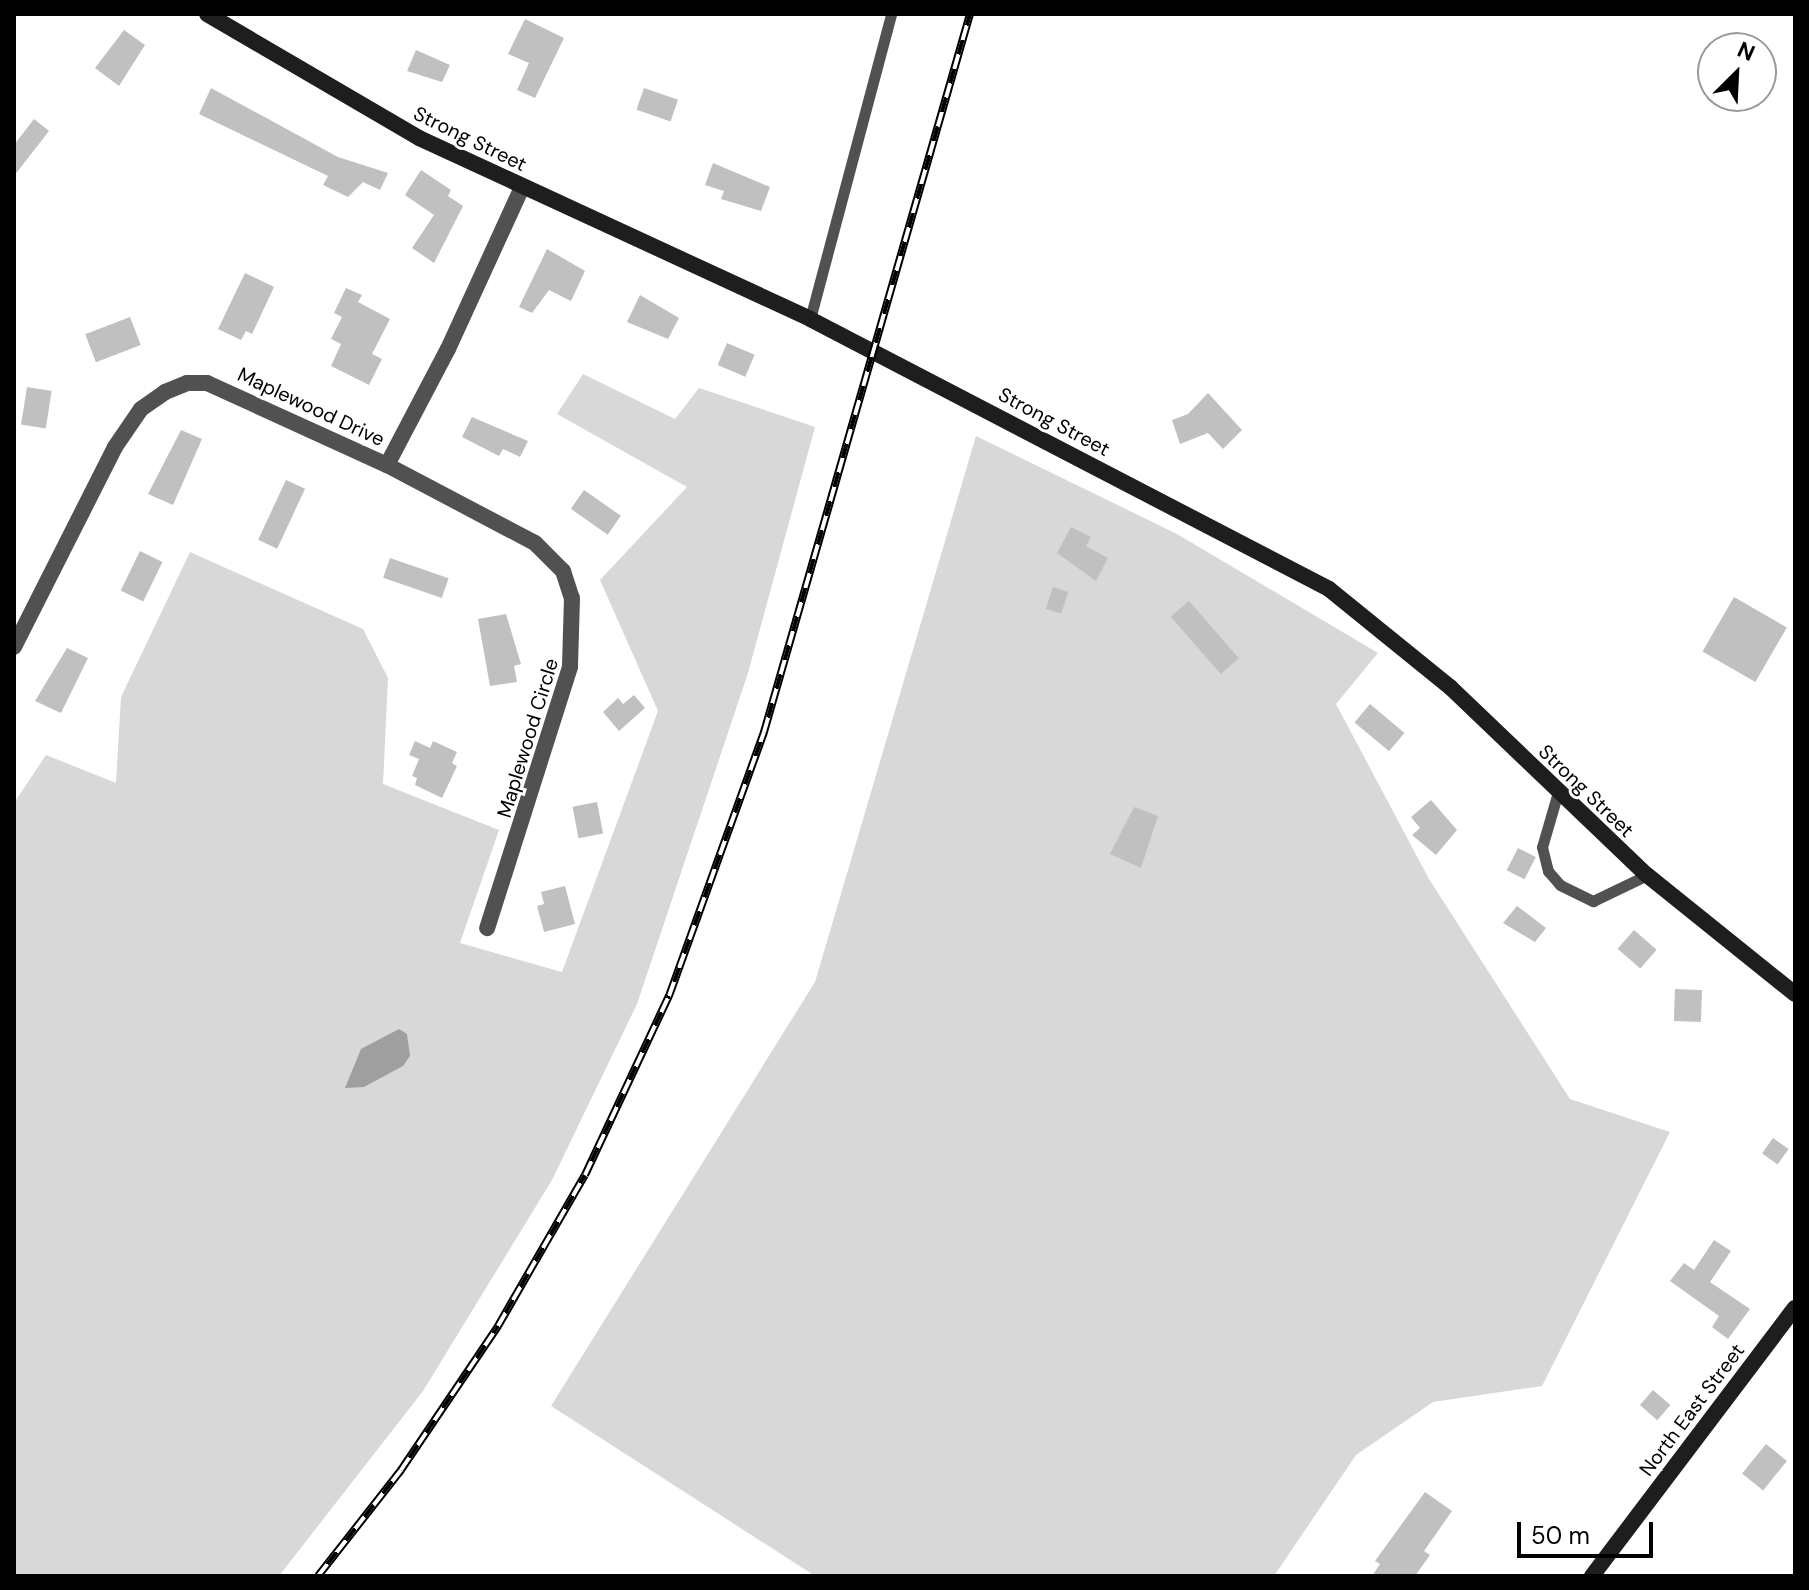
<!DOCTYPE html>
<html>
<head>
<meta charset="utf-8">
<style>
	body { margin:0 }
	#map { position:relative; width:1809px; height:1590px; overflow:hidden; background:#fff; font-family:"DM Sans",sans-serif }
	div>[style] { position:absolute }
	.green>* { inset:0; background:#d8d8d8 }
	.water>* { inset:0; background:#9f9f9f }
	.building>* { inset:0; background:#c0c0c0; transform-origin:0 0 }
	.lane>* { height:11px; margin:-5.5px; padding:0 5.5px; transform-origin:5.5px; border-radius:5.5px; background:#515151 }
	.street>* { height:16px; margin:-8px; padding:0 8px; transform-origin:8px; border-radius:8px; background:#515151 }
	.secondary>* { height:16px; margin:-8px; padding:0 8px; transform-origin:8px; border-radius:8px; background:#1e1e1e }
	.rail>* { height:8px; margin-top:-4px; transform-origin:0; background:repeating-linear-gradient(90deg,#fff 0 15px,#000 0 30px); box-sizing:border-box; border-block:2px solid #000 }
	span { translate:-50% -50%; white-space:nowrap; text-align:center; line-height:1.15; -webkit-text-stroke:6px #fff; paint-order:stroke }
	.street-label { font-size:20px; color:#000 }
	.frame { position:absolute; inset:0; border:16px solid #000; pointer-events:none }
	.north { position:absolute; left:1697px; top:32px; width:80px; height:80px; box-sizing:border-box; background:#fff; border:2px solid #999; border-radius:50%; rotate:24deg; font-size:22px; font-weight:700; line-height:32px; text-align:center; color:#000 }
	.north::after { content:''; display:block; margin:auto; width:28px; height:36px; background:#000; clip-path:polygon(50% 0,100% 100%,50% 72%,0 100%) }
	.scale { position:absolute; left:1517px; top:1522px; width:136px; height:36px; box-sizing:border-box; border:4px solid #000; border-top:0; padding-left:10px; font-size:24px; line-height:28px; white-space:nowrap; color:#000; -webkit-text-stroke:6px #fff; paint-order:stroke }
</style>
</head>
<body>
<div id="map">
	<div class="green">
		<i style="clip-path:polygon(583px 374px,675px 419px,699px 388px,815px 427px,748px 673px,637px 1004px,552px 1180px,423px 1391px,279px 1576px,14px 1576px,14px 803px,46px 755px,116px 783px,121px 697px,190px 552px,363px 629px,388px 678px,383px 784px,499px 830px,460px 943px,562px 972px,658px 711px,600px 580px,687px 487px,557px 414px)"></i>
		<i style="clip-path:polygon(976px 436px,1177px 534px,1378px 653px,1336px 704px,1429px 879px,1570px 1099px,1670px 1132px,1542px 1386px,1433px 1402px,1356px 1455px,1274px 1576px,815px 1576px,551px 1406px,815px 982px)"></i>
	</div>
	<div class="water">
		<i style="clip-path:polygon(399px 1029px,407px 1034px,410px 1056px,403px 1066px,364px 1087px,345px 1088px,361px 1049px)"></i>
	</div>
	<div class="building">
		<i style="clip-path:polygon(525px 19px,564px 38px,535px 98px,517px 90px,529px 63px,508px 54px)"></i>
		<i style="clip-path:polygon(124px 30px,145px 45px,119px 86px,95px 68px)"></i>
		<i style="clip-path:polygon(416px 50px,450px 65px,442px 82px,407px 71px)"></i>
		<i style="clip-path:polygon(211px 88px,338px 157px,388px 173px,380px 190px,363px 182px,348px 197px,323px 185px,328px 176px,199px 114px)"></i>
		<i style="left:644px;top:88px;width:36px;height:23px;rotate:19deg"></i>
		<i style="clip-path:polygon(34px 119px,49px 131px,14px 176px,14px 145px)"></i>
		<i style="clip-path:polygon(713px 163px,770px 187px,761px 211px,721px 199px,724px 191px,705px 185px)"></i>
		<i style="clip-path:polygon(421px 170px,451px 190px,448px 196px,463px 206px,434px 263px,412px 248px,434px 215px,405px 195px)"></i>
		<i style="clip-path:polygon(547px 249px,585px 271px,571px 301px,549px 290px,532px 313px,519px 307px)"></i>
		<i style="clip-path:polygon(245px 273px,274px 287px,252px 334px,246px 331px,241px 340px,218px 329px)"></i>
		<i style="clip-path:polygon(346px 288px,362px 295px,358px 302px,390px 319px,372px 354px,382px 359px,369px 385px,331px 366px,341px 344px,331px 339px,342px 317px,334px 313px)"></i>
		<i style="clip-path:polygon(640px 295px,679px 318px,668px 339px,627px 322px)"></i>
		<i style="left:130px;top:317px;width:30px;height:48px;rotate:69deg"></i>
		<i style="left:727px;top:343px;width:30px;height:24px;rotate:23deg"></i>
		<i style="left:27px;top:387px;width:25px;height:38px;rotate:9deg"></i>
		<i style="clip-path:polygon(1208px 393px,1242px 430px,1223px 449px,1208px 433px,1180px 444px,1172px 420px,1188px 414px)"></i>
		<i style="clip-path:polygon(472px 417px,528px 441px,520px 457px,503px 449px,499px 456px,462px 437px)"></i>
		<i style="clip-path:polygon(181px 430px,202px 439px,173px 505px,148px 494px)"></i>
		<i style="left:286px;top:480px;width:21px;height:66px;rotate:25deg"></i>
		<i style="left:584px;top:490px;width:45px;height:23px;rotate:35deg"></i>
		<i style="clip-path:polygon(1071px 527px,1091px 537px,1086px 546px,1108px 558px,1096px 581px,1057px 553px)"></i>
		<i style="left:140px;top:551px;width:25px;height:44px;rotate:26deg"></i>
		<i style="left:390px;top:558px;width:62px;height:21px;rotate:19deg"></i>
		<i style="left:1053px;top:587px;width:16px;height:23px;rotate:18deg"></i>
		<i style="left:1734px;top:597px;width:61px;height:63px;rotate:30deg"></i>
		<i style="left:1189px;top:601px;width:76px;height:24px;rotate:49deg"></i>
		<i style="clip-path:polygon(506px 614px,521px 664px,514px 666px,517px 682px,490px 686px,478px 619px)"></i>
		<i style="clip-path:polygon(67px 648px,88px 658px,61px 713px,35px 701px)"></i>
		<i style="clip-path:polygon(634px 695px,645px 708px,619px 731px,603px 712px,618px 698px,623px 704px)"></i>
		<i style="left:1370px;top:704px;width:45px;height:24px;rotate:40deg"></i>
		<i style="clip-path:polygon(415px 741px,430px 748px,433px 741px,457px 752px,452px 763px,457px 766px,442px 798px,415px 785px,417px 778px,412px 776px,419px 759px,409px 755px)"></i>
		<i style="clip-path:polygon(1431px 800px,1457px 830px,1436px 855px,1412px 835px,1420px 828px,1411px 817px)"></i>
		<i style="left:597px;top:802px;width:32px;height:25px;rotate:79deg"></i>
		<i style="clip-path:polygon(1134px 807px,1158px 816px,1141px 868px,1110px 854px)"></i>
		<i style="left:1518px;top:848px;width:20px;height:25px;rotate:27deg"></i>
		<i style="clip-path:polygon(565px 886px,575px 924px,544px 932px,537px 906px,544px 904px,541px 892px)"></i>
		<i style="clip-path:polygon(1517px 906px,1546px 928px,1535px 942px,1503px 923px)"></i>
		<i style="left:1634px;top:930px;width:30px;height:25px;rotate:41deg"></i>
		<i style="left:1675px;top:989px;width:27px;height:32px;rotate:2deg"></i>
		<i style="left:1773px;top:1138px;width:19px;height:19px;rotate:35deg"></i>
		<i style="clip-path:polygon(1714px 1240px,1731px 1251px,1710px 1282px,1750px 1309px,1728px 1339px,1712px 1327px,1719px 1316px,1670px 1281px,1684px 1263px,1694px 1270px)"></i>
		<i style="left:1653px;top:1390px;width:23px;height:20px;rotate:41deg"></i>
		<i style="left:1766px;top:1444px;width:27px;height:38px;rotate:39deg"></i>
		<i style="clip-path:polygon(1425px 1492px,1452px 1511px,1424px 1551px,1430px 1555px,1415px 1576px,1372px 1576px,1380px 1564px,1375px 1561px)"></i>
	</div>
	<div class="lane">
		<i style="left:810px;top:319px;width:316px;rotate:-75.1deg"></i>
		<i style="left:1558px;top:792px;width:57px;rotate:106.2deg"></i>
		<i style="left:1542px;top:847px;width:25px;rotate:76deg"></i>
		<i style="left:1548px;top:871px;width:18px;rotate:49deg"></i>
		<i style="left:1560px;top:885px;width:37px;rotate:26deg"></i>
		<i style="left:1593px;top:901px;width:60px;rotate:-25.7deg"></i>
	</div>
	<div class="street">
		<i style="left:387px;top:465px;width:167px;rotate:27.8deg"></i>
		<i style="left:535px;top:543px;width:40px;rotate:45deg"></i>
		<i style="left:563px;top:571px;width:28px;rotate:72deg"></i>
		<i style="left:572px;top:598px;width:69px;rotate:91.7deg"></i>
		<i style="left:570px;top:667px;width:274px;rotate:107.6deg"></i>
		<i style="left:14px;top:647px;width:224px;rotate:-63.2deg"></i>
		<i style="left:115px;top:447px;width:46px;rotate:-55.6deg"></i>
		<i style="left:141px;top:409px;width:29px;rotate:-35deg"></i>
		<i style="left:165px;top:392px;width:24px;rotate:-22deg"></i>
		<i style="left:187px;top:383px;width:20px"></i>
		<i style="left:207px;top:383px;width:198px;rotate:24.5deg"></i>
		<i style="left:387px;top:465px;width:131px;rotate:-62.3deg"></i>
		<i style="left:448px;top:349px;width:178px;rotate:-65.4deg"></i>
	</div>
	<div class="secondary">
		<i style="left:207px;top:14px;width:246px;rotate:30.3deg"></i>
		<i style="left:419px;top:138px;width:431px;rotate:24.8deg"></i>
		<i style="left:810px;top:319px;width:585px;rotate:27.48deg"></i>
		<i style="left:1329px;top:589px;width:156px;rotate:39deg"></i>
		<i style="left:1450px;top:687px;width:272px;rotate:43.7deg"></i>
		<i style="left:1647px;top:875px;width:190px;rotate:38.8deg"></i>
		<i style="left:1592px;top:1576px;width:336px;rotate:-52.9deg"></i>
	</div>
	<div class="rail">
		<i style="left:318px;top:1576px;width:135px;rotate:-51.9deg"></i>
		<i style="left:401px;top:1470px;width:174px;rotate:-56deg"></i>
		<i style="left:498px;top:1326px;width:174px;rotate:-60.1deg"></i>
		<i style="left:585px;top:1175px;width:198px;rotate:-64.9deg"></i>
		<i style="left:669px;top:996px;width:281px;rotate:-70.2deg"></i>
		<i style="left:764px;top:732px;width:747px;rotate:-73.99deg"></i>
	</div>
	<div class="street-label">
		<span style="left:470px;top:139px;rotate:26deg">Strong Street</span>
		<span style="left:311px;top:407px;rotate:25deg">Maplewood Drive</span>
		<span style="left:1054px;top:422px;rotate:28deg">Strong Street</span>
		<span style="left:528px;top:738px;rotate:-73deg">Maplewood Circle</span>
		<span style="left:1586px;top:791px;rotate:44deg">Strong Street</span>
		<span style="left:1692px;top:1410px;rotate:-53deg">North East Street</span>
	</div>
	<div class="frame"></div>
	<div class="north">N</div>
	<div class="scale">50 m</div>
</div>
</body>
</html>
